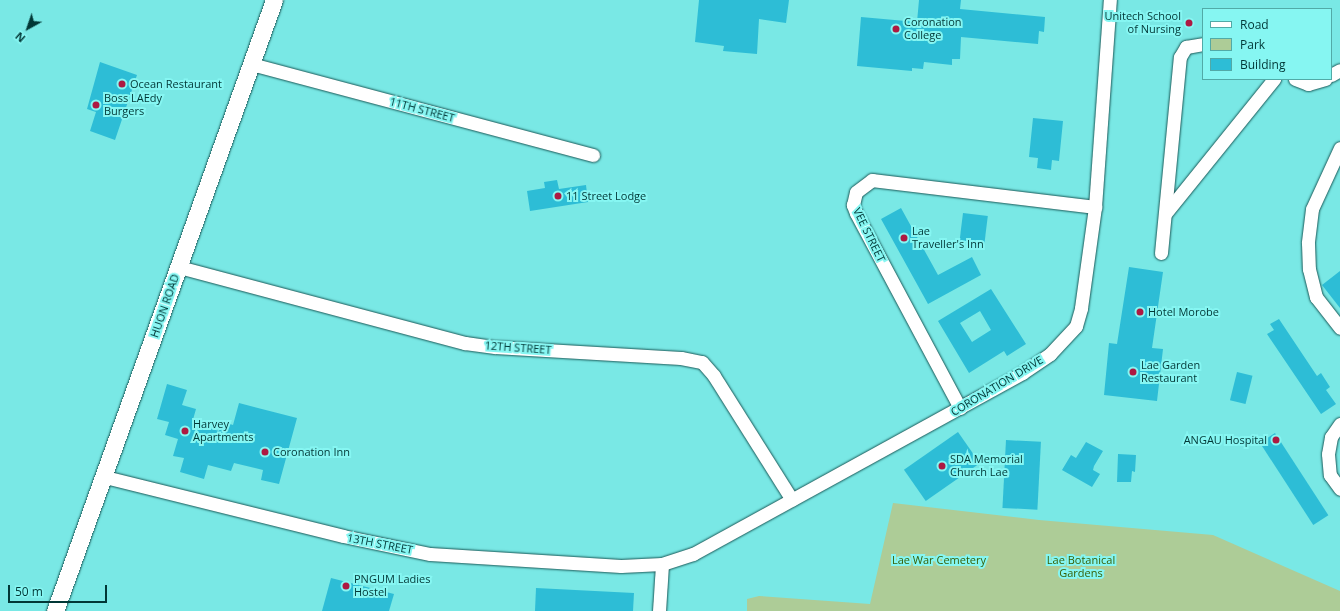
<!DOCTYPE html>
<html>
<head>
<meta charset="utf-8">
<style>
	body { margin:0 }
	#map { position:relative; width:1340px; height:611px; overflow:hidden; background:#79e8e5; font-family:"Open Sans",sans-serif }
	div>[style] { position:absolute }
	.green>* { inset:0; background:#adcc97 }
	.building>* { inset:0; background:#2dbdd6; transform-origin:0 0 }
	.roads { filter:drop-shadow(0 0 1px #1a5857) drop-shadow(0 0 1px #1a5857) }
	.minor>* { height:13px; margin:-6.5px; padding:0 6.5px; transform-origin:6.5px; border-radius:6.5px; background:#fff }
	.major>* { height:17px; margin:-8.5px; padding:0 8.5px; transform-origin:8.5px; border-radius:8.5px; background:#fff }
	.dots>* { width:11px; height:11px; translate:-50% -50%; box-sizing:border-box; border:2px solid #86f6f2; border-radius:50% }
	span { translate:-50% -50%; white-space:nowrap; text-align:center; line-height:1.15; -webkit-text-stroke:4px #86f6f2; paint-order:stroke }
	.poi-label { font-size:11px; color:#013736 }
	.right { translate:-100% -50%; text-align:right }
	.left { translate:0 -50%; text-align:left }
	.street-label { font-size:11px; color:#013736 }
	.park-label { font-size:11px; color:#365e05 }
	.legend { position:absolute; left:1202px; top:8px; width:130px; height:72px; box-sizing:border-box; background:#86f6f2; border:1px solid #51aaa7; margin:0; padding:5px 7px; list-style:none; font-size:12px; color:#013736 }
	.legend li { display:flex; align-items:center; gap:8px; height:20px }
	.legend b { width:20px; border:1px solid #51aaa7 }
	.north { position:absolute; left:8px; top:8px; width:40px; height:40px; -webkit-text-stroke:3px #86f6f2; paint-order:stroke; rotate:220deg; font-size:11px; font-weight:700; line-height:16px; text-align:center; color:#013736 }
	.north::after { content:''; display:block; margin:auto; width:14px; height:18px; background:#013736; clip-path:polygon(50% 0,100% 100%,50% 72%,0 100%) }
	.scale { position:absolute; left:8px; top:585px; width:99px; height:18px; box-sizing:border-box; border:2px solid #013736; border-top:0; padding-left:5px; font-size:12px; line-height:14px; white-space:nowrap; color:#013736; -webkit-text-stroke:3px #86f6f2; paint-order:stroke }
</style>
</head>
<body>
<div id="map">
	<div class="green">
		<i style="clip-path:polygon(893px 503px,1039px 520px,1213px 535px,1340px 591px,1340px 611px,747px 611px,747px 599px,759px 596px,870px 604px)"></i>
	</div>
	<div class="building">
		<i style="clip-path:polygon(699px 0,789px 0,786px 23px,759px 19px,757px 54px,723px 51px,724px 46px,695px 42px)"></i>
		<i style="clip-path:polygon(919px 0,961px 0,960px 9px,1045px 17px,1044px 32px,1039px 31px,1038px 44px,961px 37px,960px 59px,952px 59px,952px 65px,924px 62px,923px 69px,912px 68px,912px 71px,857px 66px,861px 17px,917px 22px)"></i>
		<i style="clip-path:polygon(100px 62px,137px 75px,115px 140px,90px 131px,96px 112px,87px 109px)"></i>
		<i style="clip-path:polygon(1033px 118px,1063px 121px,1059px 161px,1052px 160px,1051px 170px,1037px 168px,1038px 158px,1029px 157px)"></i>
		<i style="clip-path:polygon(557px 180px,559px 189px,586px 185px,588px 202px,530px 211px,527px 191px,545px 188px,544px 182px)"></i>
		<i style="clip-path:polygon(901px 208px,938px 275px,972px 257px,981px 275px,928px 304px,881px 219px)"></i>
		<i style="left:963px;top:213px;width:25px;height:29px;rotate:7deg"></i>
		<i style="clip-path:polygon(1129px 267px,1163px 272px,1152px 348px,1163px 349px,1157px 401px,1104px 395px,1109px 343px,1117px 344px)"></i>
		<i style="clip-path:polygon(1340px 271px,1340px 308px,1322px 285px)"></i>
		<i style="clip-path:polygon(evenodd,991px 289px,1026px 344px,1007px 356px,1004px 351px,969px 373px,938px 321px,991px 289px,980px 311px,991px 330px,972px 342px,960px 323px,980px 311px)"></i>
		<i style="clip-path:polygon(1279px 319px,1317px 376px,1321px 373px,1330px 387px,1326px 390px,1336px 404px,1321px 414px,1267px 334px,1274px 330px,1270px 324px)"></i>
		<i style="left:1237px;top:372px;width:16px;height:29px;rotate:14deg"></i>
		<i style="clip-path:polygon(167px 384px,187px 390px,182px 405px,196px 409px,192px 423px,219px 431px,221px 421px,233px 425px,239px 403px,297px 418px,279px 484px,261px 480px,263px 470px,234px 463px,231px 471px,208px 465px,204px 479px,180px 472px,184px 458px,173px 456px,178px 439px,165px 435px,169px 422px,157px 419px)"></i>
		<i style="left:958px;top:432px;width:38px;height:66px;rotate:55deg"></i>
		<i style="left:1275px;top:433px;width:98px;height:18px;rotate:57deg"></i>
		<i style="left:1006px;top:440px;width:35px;height:68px;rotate:3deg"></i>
		<i style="clip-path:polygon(1086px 442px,1103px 451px,1094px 466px,1093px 470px,1100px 474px,1092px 487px,1062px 470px,1071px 455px,1076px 458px)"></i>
		<i style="clip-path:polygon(1118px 454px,1136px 455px,1135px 472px,1132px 471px,1131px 482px,1117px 482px)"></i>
		<i style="clip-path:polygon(331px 578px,394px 594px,389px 611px,322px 611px)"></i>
		<i style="clip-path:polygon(536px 588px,634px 593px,633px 611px,535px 611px)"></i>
	</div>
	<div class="roads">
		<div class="minor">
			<i style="left:251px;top:64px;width:354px;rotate:14.9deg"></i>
			<i style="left:1331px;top:75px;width:10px;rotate:-29deg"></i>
			<i style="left:1295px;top:79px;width:14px;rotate:21deg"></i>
			<i style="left:1308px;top:84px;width:18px;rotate:-16deg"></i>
			<i style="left:1340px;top:148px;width:67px;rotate:114.7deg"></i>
			<i style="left:1312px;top:209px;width:34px;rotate:97deg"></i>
			<i style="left:1308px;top:243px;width:26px;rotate:88deg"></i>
			<i style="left:1309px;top:269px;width:29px;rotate:76deg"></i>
			<i style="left:1316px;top:297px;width:39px;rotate:52deg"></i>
			<i style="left:1165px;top:214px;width:174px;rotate:-51.1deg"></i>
			<i style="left:1161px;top:253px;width:197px;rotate:-84.5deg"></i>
			<i style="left:1180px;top:57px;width:12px;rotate:-59deg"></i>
			<i style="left:1186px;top:47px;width:17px;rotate:-10deg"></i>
			<i style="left:179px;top:267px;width:296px;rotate:14.9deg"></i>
			<i style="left:465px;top:343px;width:30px;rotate:8deg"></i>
			<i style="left:495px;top:347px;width:186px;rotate:3.4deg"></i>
			<i style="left:681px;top:358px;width:21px;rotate:11deg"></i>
			<i style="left:702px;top:362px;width:18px;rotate:49deg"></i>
			<i style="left:714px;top:376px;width:146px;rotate:57.8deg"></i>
			<i style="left:960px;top:408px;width:221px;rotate:-118.1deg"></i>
			<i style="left:856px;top:213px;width:9px;rotate:-111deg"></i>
			<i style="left:853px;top:205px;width:13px;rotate:-77deg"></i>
			<i style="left:856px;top:192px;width:20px;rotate:-37deg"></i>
			<i style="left:872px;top:180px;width:225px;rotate:6.9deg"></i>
			<i style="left:1340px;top:424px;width:16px;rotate:125deg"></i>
			<i style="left:1331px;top:437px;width:17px;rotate:100deg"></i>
			<i style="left:1328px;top:454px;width:21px;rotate:85deg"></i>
			<i style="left:1330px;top:475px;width:17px;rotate:54deg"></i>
			<i style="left:105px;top:477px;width:245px;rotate:13.9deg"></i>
			<i style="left:343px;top:536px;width:89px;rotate:11.7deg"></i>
			<i style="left:430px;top:554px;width:191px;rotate:3.6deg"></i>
			<i style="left:621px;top:566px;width:41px;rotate:-2.8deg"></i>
			<i style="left:662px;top:564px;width:33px;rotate:-18deg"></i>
			<i style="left:693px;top:554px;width:376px;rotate:-28.8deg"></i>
			<i style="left:1022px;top:373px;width:34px;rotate:-34deg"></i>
			<i style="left:1050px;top:354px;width:38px;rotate:-47deg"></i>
			<i style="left:1076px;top:326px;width:19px;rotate:-74deg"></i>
			<i style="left:1081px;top:308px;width:102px;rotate:-82.1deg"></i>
			<i style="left:1095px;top:207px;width:208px;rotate:-85.9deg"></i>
			<i style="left:659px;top:611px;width:47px;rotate:-86.3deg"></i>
		</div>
		<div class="major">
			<i style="left:55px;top:611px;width:649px;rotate:-70.28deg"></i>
		</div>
	</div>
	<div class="dots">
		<i style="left:1189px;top:23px;background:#ad1942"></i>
		<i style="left:896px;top:29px;background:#ad1942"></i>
		<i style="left:122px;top:84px;background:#ad1942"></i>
		<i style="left:96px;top:105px;background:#ad1942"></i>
		<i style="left:558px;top:196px;background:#ad1942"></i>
		<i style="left:904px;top:238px;background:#ad1942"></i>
		<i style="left:1140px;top:312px;background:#ad1942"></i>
		<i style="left:1133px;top:372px;background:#ad1942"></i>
		<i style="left:185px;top:431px;background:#ad1942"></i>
		<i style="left:1276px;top:440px;background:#ad1942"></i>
		<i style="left:265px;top:452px;background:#ad1942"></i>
		<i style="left:942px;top:466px;background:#ad1942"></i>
		<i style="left:346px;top:586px;background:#ad1942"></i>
	</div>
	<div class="poi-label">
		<span class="right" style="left:1181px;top:23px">Unitech School<br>of Nursing</span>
		<span class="left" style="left:904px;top:29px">Coronation<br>College</span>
		<span class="left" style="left:130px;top:84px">Ocean Restaurant</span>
		<span class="left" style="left:104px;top:105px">Boss LAEdy<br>Burgers</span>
		<span class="left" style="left:566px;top:196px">11 Street Lodge</span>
		<span class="left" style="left:912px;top:238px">Lae<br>Traveller's Inn</span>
		<span class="left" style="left:1148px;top:312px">Hotel Morobe</span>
		<span class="left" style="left:1141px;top:372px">Lae Garden<br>Restaurant</span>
		<span class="left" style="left:193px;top:431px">Harvey<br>Apartments</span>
		<span class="right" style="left:1267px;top:440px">ANGAU Hospital</span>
		<span class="left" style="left:273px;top:452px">Coronation Inn</span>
		<span class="left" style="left:950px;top:466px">SDA Memorial<br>Church Lae</span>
		<span class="left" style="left:354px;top:586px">PNGUM Ladies<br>Hostel</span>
	</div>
	<div class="street-label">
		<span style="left:422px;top:110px;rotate:15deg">11TH STREET</span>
		<span style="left:869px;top:235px;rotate:64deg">VEE STREET</span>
		<span style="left:165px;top:306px;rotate:-71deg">HUON ROAD</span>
		<span style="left:518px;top:348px;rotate:4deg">12TH STREET</span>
		<span style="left:997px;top:386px;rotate:-31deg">CORONATION DRIVE</span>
		<span style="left:380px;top:544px;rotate:11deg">13TH STREET</span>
	</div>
	<div class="park-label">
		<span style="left:939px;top:560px">Lae War Cemetery</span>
		<span style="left:1081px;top:567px">Lae Botanical<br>Gardens</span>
	</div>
	<ul class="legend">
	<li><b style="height:5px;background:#fff"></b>Road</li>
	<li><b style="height:11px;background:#adcc97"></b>Park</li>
	<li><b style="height:11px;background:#2dbdd6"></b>Building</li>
	</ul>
	<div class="north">N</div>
	<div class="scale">50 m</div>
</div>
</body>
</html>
